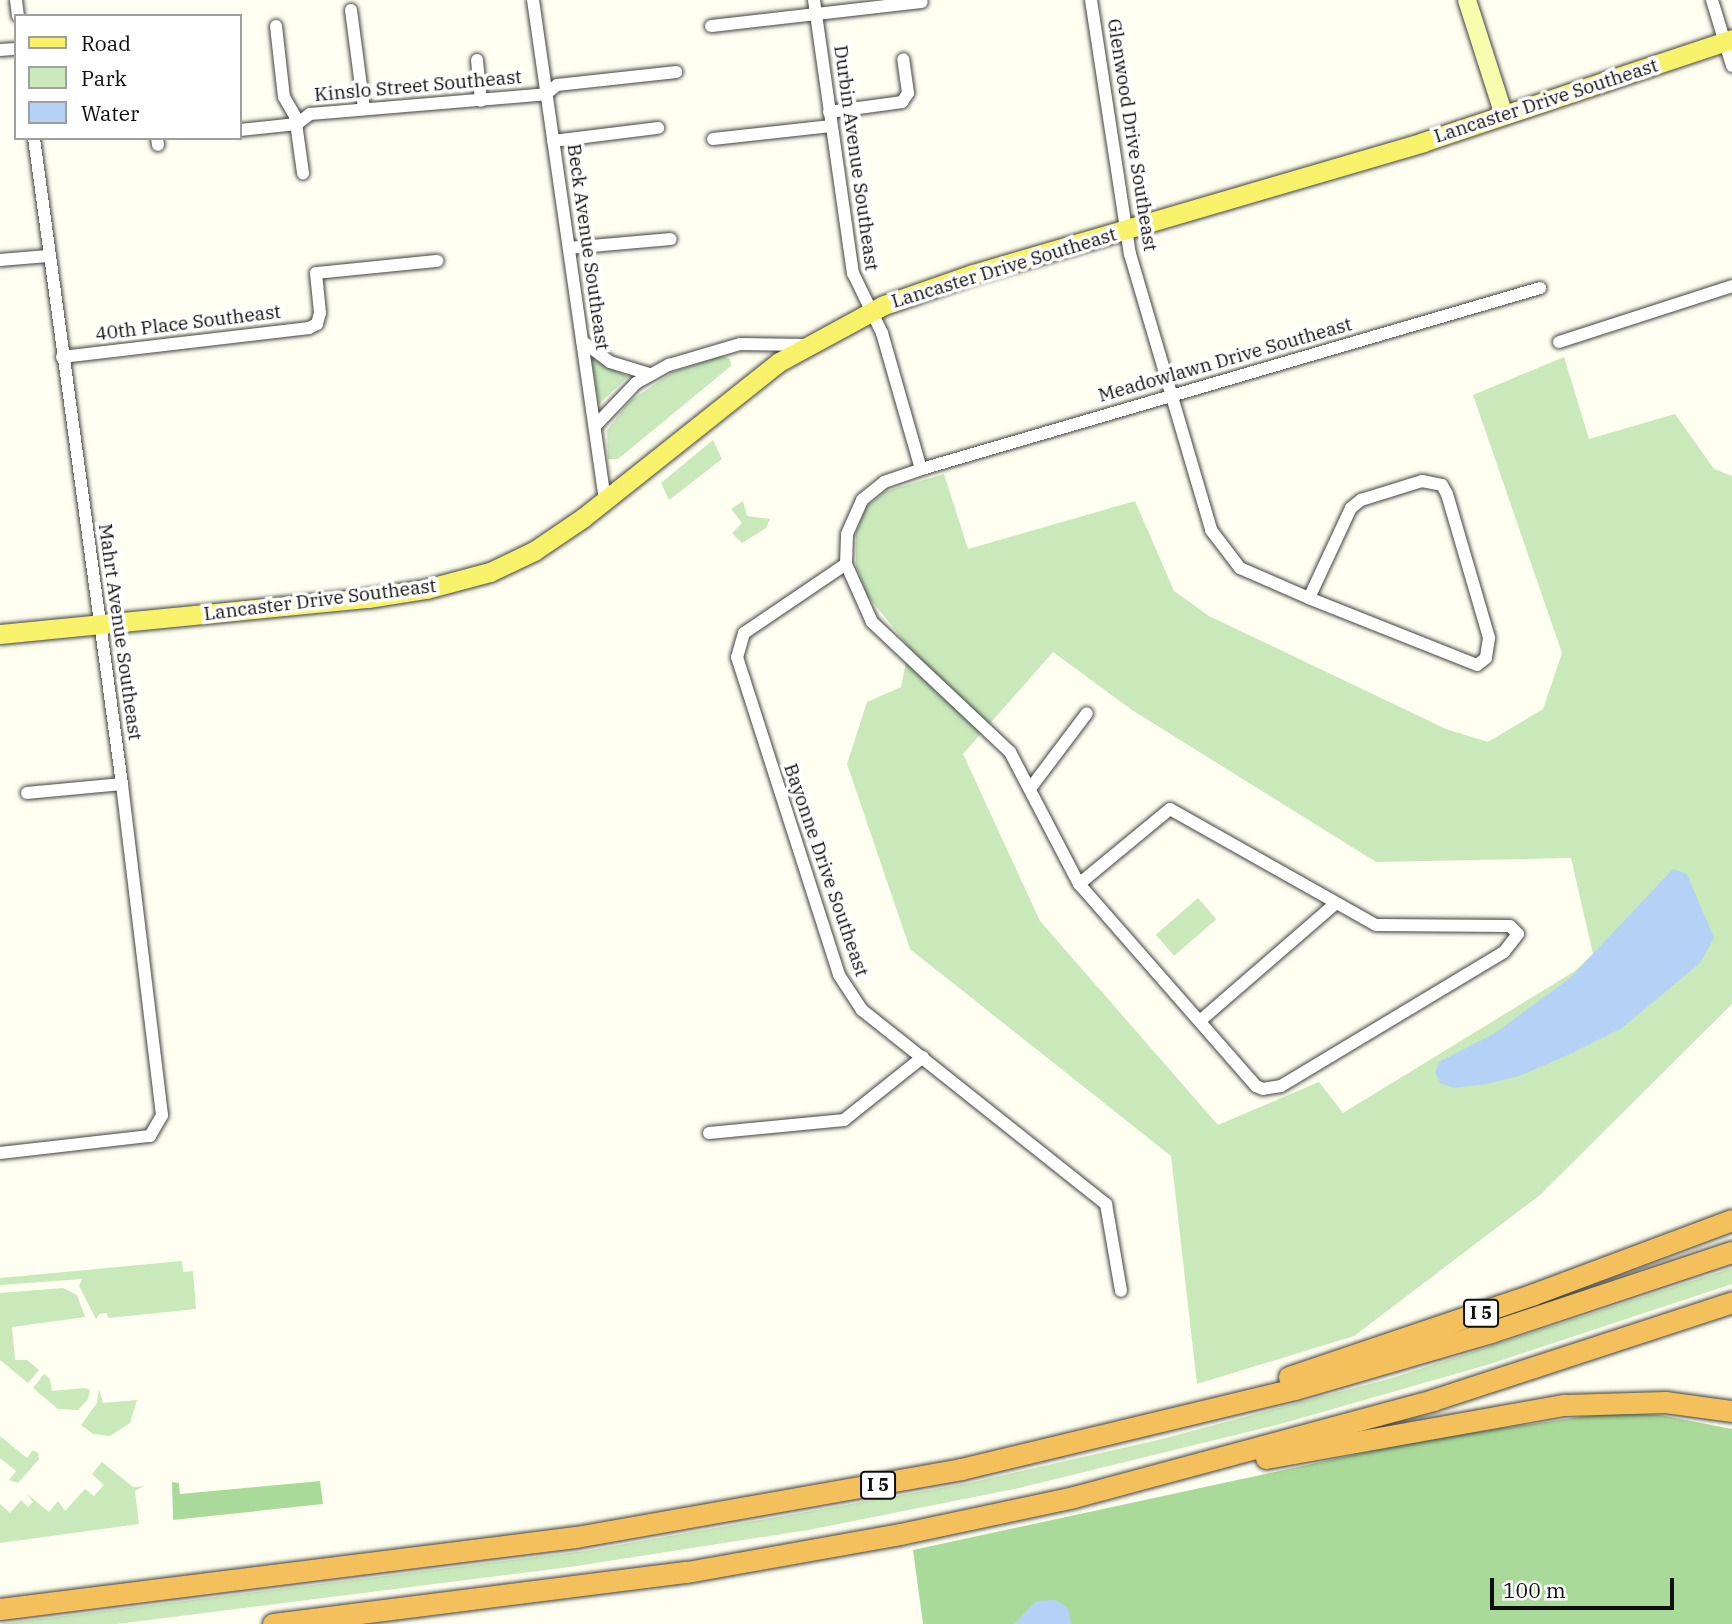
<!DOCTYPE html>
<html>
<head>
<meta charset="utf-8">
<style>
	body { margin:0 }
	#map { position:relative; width:1732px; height:1624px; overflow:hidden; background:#fffff1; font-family:"IBM Plex Serif",serif }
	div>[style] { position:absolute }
	.green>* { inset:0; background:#c9e9bb; transform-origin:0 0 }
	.forest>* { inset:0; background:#aada9a }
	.water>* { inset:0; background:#b6d1f6 }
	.roads { filter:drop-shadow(0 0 2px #424242) drop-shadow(0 0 2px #424242) }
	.street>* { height:12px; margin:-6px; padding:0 6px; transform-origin:6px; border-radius:6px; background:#fff }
	.secondary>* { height:18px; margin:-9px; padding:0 9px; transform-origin:9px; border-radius:9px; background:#f6fead }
	.primary>* { height:19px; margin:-9.5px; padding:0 9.5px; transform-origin:9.5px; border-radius:9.5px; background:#f7f269 }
	.highway>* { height:21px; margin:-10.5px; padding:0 10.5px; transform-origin:10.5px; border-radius:10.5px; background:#f3c05c }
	span { translate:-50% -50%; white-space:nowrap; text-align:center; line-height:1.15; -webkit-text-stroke:7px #fff; paint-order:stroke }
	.shield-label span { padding:2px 5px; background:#fff; border:2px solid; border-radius:5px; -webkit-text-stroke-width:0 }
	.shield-label { font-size:18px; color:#0f0f0f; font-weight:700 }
	.street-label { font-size:19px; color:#0f0f0f }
	.legend { position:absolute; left:14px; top:14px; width:228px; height:126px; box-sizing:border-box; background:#fff; border:2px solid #9f9f9f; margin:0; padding:9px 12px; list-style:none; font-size:21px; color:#0f0f0f }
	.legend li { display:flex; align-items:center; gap:14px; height:35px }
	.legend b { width:35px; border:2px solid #9f9f9f }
	.scale { position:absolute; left:1490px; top:1578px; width:184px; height:32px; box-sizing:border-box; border:4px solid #0f0f0f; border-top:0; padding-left:9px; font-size:21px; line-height:24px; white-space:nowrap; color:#0f0f0f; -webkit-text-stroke:5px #fff; paint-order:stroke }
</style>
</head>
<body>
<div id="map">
	<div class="green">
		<i style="clip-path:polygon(722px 356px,730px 359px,731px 366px,618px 459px,608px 459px,607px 430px,630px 401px,673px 372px)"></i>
		<i style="clip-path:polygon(591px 357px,628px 377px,599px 404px)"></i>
		<i style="clip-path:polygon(evenodd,1564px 357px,1589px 439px,1675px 414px,1714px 469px,1732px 476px,1732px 1004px,1540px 1195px,1354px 1336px,1197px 1384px,1171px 1156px,910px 949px,847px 764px,867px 702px,901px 687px,909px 647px,867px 595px,856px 566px,856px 532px,865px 508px,886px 491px,944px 474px,968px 549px,1135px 501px,1174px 591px,1209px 616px,1446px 729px,1488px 742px,1543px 709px,1562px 653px,1473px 395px,1564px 357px,1053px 652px,1132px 710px,1376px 862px,1571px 858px,1593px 954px,1575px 971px,1343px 1113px,1319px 1082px,1218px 1125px,1040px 921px,963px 754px,1053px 652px)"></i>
		<i style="clip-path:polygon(713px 440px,722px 459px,669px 500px,661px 483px)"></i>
		<i style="clip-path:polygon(743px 501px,747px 516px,770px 519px,766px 528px,742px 543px,732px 533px,742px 523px,731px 509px)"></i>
		<i style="left:1198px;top:898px;width:28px;height:56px;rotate:49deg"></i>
		<i style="clip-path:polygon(182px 1261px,183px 1272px,193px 1271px,196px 1309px,108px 1318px,107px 1313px,99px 1314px,96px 1319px,79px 1286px,82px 1279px,0 1285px,0 1278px)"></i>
		<i style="clip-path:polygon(1732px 1268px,1732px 1284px,1487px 1365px,1284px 1423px,1019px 1488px,808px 1530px,570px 1567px,117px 1624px,0 1624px,585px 1551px,969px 1483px,1158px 1440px,1392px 1378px)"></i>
		<i style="clip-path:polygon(63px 1288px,77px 1295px,85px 1317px,12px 1327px,15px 1360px,27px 1360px,39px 1370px,28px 1383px,0 1360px,0 1293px)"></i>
		<i style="clip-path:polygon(44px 1374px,50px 1379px,52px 1391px,85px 1388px,90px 1390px,88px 1399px,78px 1410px,58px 1409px,33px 1388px)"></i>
		<i style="clip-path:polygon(99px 1389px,103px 1403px,137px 1400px,130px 1423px,110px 1436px,93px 1434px,81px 1425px,97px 1403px)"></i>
		<i style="clip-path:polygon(0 1436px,27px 1458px,33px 1450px,38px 1453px,39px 1459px,18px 1483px,9px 1480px,16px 1471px,0 1458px)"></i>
		<i style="clip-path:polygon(102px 1462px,133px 1487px,144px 1486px,135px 1491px,139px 1524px,0 1543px,0 1504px,10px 1513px,21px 1500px,28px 1507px,33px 1502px,27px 1494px,49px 1512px,58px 1501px,65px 1511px,85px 1489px,94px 1496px,104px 1485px,92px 1474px)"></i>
	</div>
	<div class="forest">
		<i style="clip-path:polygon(1608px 1413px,1660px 1415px,1732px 1429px,1732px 1624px,923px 1624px,913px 1550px,1428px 1439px)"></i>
		<i style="clip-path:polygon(320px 1481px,323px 1504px,173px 1520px,172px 1482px,179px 1483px,180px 1494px)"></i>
	</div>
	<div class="water">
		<i style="clip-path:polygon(1673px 869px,1687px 874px,1714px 938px,1700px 963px,1622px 1028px,1568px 1055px,1519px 1076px,1486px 1084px,1454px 1088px,1440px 1083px,1435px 1072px,1439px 1062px,1495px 1033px,1570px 978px)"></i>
		<i style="clip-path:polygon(1055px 1600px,1068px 1608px,1071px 1624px,1014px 1624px,1036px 1601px)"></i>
	</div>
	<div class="roads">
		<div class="street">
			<i style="left:16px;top:0;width:16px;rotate:83deg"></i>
			<i style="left:533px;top:0;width:505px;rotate:81.81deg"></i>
			<i style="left:814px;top:0;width:276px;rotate:81.9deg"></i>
			<i style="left:853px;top:273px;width:67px;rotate:64.2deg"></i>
			<i style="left:882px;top:333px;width:141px;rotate:74deg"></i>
			<i style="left:1091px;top:0;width:257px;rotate:81.3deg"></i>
			<i style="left:1130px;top:254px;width:288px;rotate:73.6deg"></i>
			<i style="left:1211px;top:530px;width:48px;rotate:52.7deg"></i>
			<i style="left:1240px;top:568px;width:75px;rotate:23.5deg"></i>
			<i style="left:1712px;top:0;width:69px;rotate:73.1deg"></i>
			<i style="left:351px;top:10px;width:100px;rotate:82.5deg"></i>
			<i style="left:276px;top:26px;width:71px;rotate:83.6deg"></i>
			<i style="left:284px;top:97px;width:22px;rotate:60deg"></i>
			<i style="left:295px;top:116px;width:58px;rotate:82deg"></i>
			<i style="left:711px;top:26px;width:212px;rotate:-6.5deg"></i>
			<i style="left:0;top:50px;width:16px;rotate:-4deg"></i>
			<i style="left:477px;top:60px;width:41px;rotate:84.4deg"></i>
			<i style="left:829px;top:112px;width:74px;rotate:-7.8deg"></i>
			<i style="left:902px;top:102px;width:11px;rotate:-56deg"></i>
			<i style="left:908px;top:93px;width:34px;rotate:-98deg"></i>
			<i style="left:240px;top:130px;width:57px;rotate:-6deg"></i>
			<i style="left:297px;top:124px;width:16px;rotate:-38deg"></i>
			<i style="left:310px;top:114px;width:237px;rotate:-4.8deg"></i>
			<i style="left:546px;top:94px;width:14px;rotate:-39deg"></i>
			<i style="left:557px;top:85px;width:120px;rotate:-6.2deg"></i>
			<i style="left:157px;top:138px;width:7px;rotate:82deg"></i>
			<i style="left:713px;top:139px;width:119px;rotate:-6.3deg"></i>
			<i style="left:553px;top:141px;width:106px;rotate:-7.1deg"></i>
			<i style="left:569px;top:248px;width:102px;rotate:-5deg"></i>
			<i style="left:0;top:260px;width:48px;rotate:-4.8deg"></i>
			<i style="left:582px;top:341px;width:35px;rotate:37deg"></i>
			<i style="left:610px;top:362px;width:41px;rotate:17.1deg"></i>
			<i style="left:1559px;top:342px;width:182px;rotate:-17.9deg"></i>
			<i style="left:62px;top:357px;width:249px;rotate:-6.7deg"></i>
			<i style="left:309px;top:328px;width:9px;rotate:-27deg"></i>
			<i style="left:317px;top:324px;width:11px;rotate:-75deg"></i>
			<i style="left:320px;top:313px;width:40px;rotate:-95.7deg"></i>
			<i style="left:316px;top:273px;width:122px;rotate:-5.7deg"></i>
			<i style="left:595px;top:426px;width:59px;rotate:-46.4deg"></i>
			<i style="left:636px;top:383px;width:38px;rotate:-29deg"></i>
			<i style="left:669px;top:365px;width:74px;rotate:-16.5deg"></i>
			<i style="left:740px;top:344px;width:65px;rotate:0.9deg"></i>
			<i style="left:1422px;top:481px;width:20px;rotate:11deg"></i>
			<i style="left:1442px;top:485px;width:10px;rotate:61deg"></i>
			<i style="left:1447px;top:494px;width:150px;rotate:73.7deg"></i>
			<i style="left:1489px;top:638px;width:20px;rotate:99deg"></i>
			<i style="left:1486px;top:658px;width:11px;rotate:142deg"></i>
			<i style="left:1477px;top:665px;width:181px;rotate:-158.3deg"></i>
			<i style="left:1309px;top:598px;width:99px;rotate:-65deg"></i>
			<i style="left:1351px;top:508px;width:13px;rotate:-39deg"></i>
			<i style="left:1361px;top:500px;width:64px;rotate:-17.3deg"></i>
			<i style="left:846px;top:564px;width:123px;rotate:145.9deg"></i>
			<i style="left:744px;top:633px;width:25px;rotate:106deg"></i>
			<i style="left:737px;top:657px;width:334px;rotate:72.2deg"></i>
			<i style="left:839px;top:975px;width:42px;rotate:56.7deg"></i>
			<i style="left:862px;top:1010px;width:312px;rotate:38.5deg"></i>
			<i style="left:1106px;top:1204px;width:88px;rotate:80.2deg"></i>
			<i style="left:1032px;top:786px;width:91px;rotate:-53deg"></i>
			<i style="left:27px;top:793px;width:95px;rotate:-5.4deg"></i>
			<i style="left:1079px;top:884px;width:118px;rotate:-39.5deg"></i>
			<i style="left:1170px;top:809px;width:236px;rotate:29.4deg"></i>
			<i style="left:1376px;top:925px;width:134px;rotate:0.4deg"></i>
			<i style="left:1510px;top:926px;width:11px;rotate:45deg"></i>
			<i style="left:1518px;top:934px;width:23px;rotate:128deg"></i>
			<i style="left:1504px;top:952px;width:260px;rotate:149deg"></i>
			<i style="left:1281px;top:1086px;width:18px;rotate:171deg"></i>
			<i style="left:1263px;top:1089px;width:8px;rotate:-157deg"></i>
			<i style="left:1256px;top:1086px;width:269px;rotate:-131.2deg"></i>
			<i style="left:1079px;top:884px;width:149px;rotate:-117.6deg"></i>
			<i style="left:1010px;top:752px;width:190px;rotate:-136.7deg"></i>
			<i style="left:872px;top:622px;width:64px;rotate:-114.1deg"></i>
			<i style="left:846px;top:564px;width:30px;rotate:-88deg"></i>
			<i style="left:847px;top:534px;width:37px;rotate:-66deg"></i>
			<i style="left:862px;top:500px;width:28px;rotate:-39deg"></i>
			<i style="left:884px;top:482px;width:43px;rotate:-18.9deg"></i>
			<i style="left:925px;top:468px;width:641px;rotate:-16.31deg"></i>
			<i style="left:1201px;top:1020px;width:177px;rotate:-40.9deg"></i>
			<i style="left:709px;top:1133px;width:136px;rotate:-5.5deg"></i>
			<i style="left:844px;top:1120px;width:101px;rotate:-38.6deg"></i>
			<i style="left:0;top:1153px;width:151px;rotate:-6.5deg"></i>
			<i style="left:150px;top:1136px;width:24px;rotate:-60deg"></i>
			<i style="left:162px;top:1115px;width:333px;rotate:-96.9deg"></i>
			<i style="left:122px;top:784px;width:652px;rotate:-97.76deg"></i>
		</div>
		<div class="secondary">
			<i style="left:1467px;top:0;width:121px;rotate:72.2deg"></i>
		</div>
		<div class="primary">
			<i style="left:0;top:634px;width:370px;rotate:-5.6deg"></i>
			<i style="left:368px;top:598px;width:59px;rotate:-8.8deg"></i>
			<i style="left:426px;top:589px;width:66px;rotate:-14.9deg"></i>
			<i style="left:490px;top:572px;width:49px;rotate:-25.5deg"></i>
			<i style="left:534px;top:551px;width:60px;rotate:-34.2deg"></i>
			<i style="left:584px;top:517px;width:249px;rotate:-38.5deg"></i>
			<i style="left:779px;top:362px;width:119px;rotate:-28.5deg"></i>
			<i style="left:884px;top:305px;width:94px;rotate:-19.2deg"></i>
			<i style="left:973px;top:274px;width:469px;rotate:-16.3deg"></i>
			<i style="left:1423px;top:142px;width:326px;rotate:-18.4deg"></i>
		</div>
		<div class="highway">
			<i style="left:1289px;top:1377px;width:259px;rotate:-18.7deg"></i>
			<i style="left:1534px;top:1294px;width:211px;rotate:-20.5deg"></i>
			<i style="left:1266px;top:1458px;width:304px;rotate:-10.1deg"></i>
			<i style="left:1565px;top:1405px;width:100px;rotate:-1.7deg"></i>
			<i style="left:1665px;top:1402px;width:68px;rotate:7.7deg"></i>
			<i style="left:0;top:1609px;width:580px;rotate:-7.13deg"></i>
			<i style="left:576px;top:1537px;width:391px;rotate:-10deg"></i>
			<i style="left:961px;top:1469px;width:343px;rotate:-13.5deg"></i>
			<i style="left:1295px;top:1389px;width:204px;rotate:-16.2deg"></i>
			<i style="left:1491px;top:1332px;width:254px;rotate:-18.4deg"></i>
			<i style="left:273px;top:1624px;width:417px;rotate:-7.2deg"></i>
			<i style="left:687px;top:1572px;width:216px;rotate:-10.1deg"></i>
			<i style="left:900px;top:1534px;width:178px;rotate:-12deg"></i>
			<i style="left:1074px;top:1497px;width:372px;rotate:-15.1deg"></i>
			<i style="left:1433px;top:1400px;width:315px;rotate:-18.1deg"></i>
		</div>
	</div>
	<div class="shield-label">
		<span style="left:1481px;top:1313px">I 5</span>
		<span style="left:878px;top:1485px">I 5</span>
	</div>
	<div class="street-label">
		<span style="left:418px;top:86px;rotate:-5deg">Kinslo Street Southeast</span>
		<span style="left:1546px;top:101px;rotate:-18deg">Lancaster Drive Southeast</span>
		<span style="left:1132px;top:135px;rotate:81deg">Glenwood Drive Southeast</span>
		<span style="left:856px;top:158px;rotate:82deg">Durbin Avenue Southeast</span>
		<span style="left:588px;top:247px;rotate:82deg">Beck Avenue Southeast</span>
		<span style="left:1004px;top:268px;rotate:-17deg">Lancaster Drive Southeast</span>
		<span style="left:188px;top:323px;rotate:-7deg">40th Place Southeast</span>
		<span style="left:1225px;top:360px;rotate:-16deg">Meadowlawn Drive Southeast</span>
		<span style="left:320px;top:600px;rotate:-7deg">Lancaster Drive Southeast</span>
		<span style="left:120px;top:632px;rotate:82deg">Mahrt Avenue Southeast</span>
		<span style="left:826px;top:870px;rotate:71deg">Bayonne Drive Southeast</span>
	</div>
	<ul class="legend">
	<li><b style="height:9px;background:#f7f269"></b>Road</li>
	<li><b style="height:19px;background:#c9e9bb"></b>Park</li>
	<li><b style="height:19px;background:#b6d1f6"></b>Water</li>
	</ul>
	<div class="scale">100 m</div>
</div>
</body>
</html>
